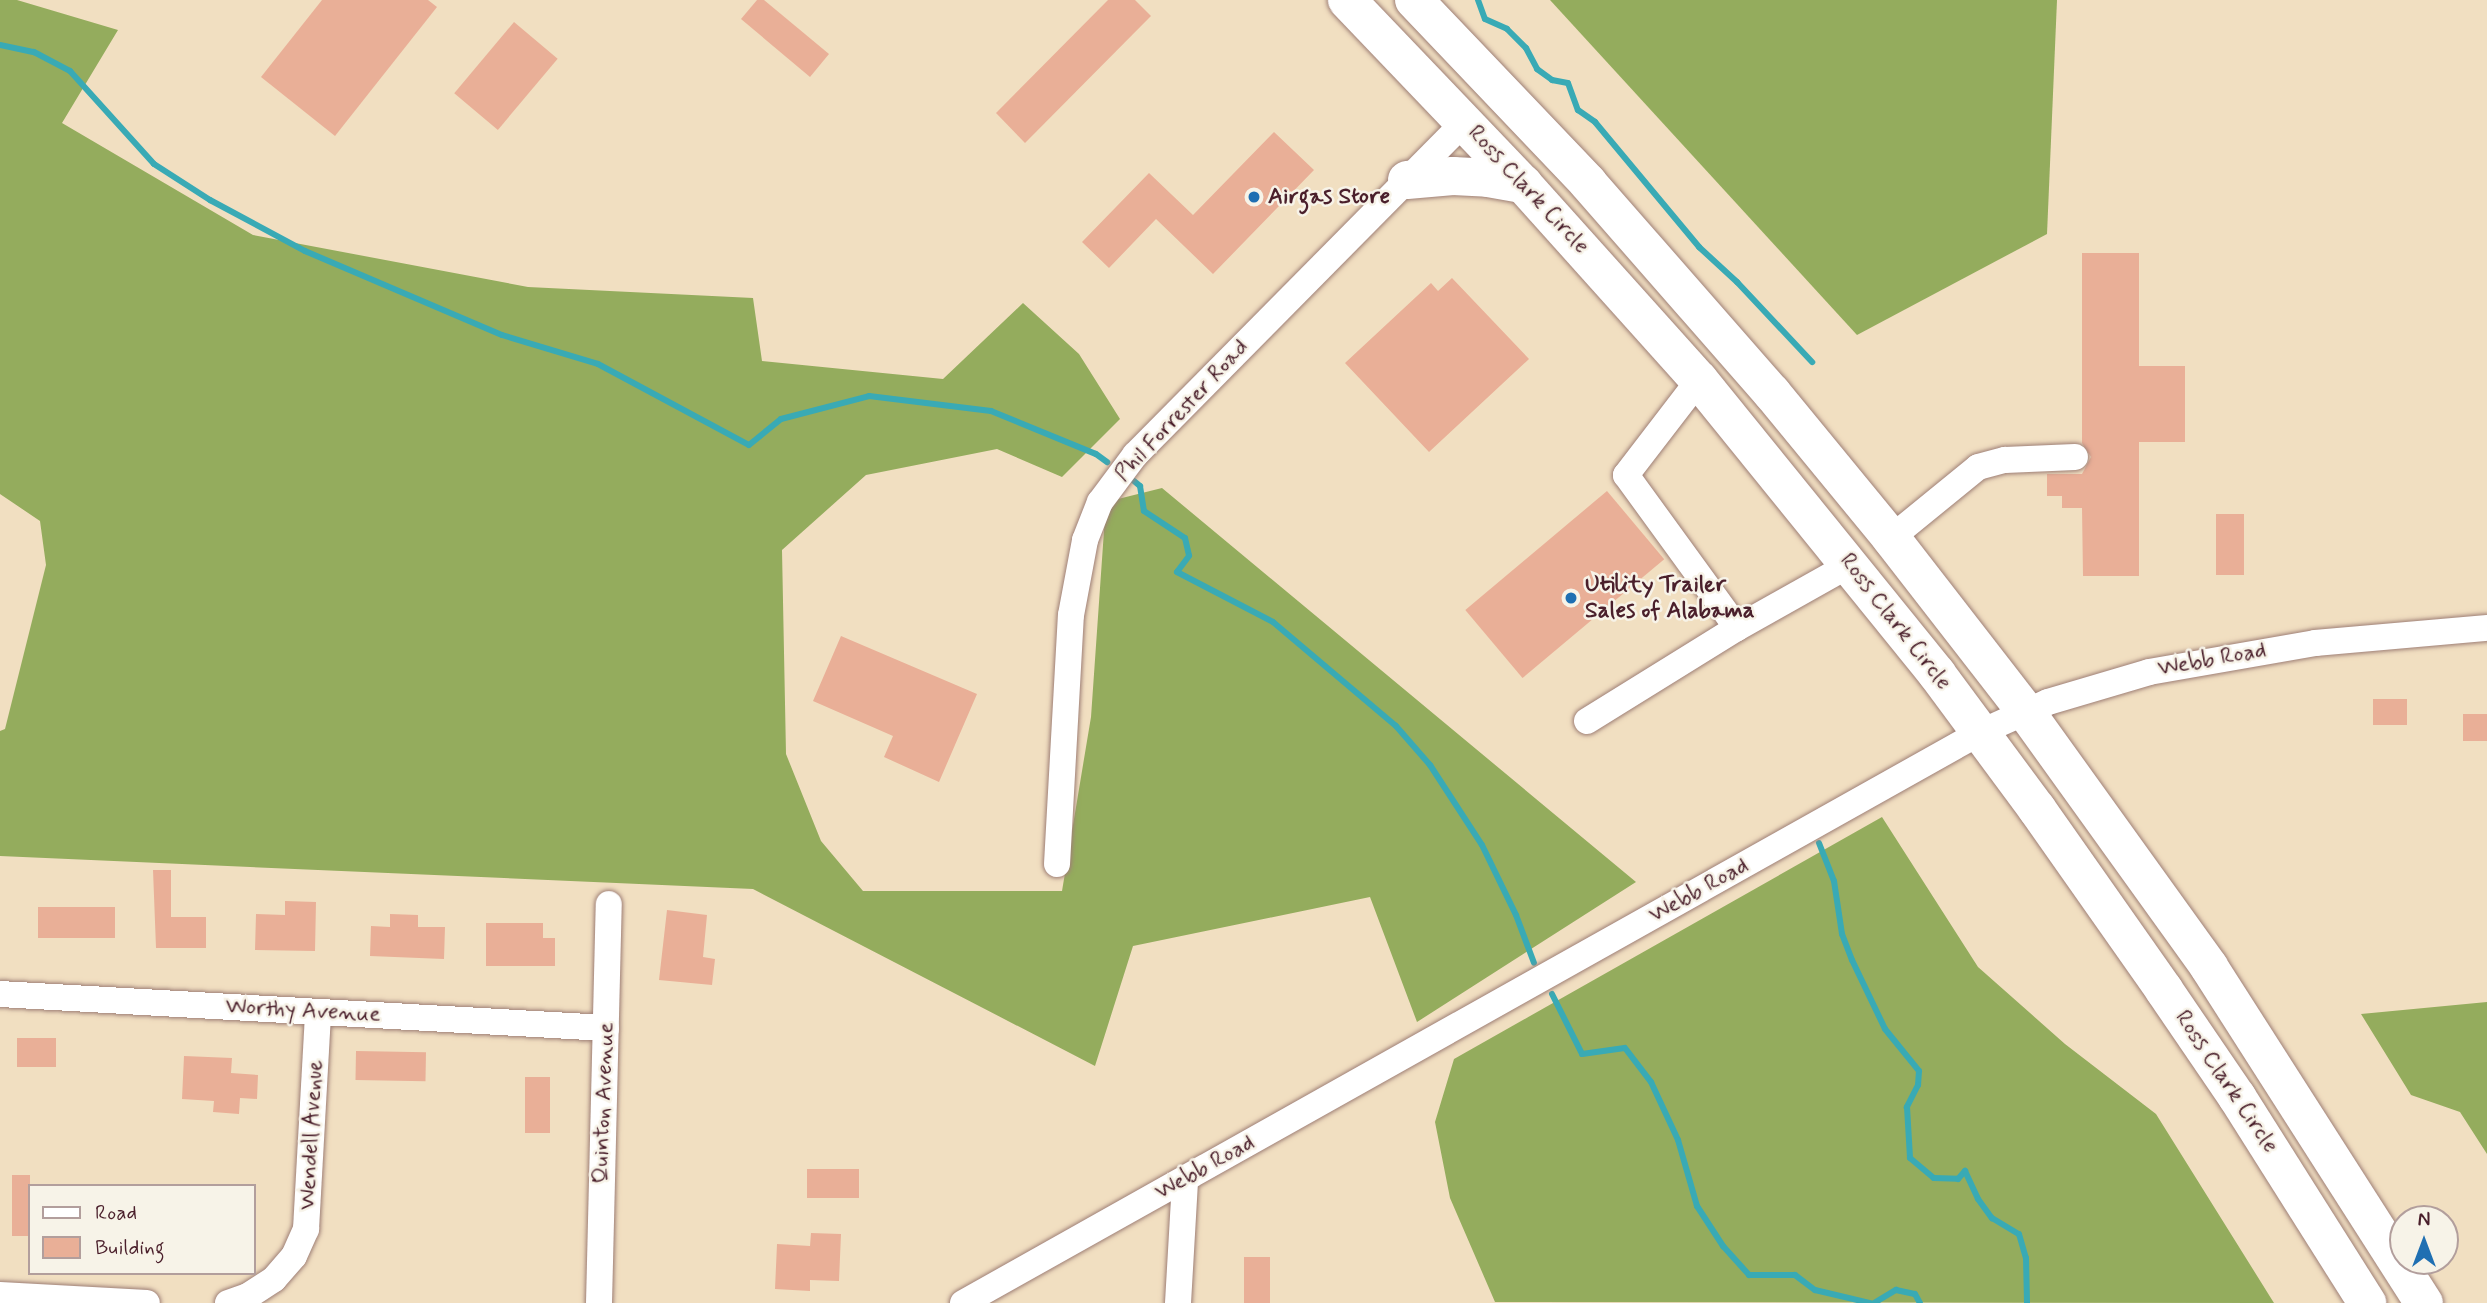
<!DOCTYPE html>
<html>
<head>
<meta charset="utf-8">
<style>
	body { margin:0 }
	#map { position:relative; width:2487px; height:1303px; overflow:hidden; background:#f1dfc1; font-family:Mynerve,sans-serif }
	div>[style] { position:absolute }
	.forest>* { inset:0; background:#94ac5d }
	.stream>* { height:6px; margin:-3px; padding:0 3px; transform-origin:3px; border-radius:3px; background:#39aab5 }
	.building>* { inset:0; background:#e9af97; transform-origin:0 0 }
	.roads { filter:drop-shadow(0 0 2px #9e7f76) drop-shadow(0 0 2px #9e7f76) }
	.minor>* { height:26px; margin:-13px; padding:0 13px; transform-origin:13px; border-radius:13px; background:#fff }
	.highway>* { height:38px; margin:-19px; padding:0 19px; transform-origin:19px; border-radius:19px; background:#fff }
	.dots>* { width:19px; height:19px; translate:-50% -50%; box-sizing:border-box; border:4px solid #f7f3e8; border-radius:50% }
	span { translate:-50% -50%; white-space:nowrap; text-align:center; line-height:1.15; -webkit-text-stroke:5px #f7f3e8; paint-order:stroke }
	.street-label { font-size:23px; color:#4a1f2b }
	.poi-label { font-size:23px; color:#4a1f2b; font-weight:700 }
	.left { translate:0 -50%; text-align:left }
	.legend { position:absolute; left:28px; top:1184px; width:228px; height:91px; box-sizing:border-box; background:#f7f3e8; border:2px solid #b29e9c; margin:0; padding:9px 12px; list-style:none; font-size:21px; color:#4a1f2b }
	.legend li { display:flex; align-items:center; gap:14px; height:35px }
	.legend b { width:35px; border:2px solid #b29e9c }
	.north { position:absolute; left:2389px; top:1205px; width:70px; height:70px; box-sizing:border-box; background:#f7f3e8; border:2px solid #b29e9c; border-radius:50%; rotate:0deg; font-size:19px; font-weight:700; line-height:28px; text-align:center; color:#4a1f2b }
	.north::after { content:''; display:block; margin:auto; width:24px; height:32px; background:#1f6fb2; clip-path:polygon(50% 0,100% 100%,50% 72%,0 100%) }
</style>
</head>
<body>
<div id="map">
	<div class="forest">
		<i style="clip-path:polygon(0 0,17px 0,118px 30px,62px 123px,253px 235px,528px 287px,753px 298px,762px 361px,943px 379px,1023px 303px,1079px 354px,1120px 419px,1062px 477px,997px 449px,866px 475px,782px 550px,786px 754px,821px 841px,863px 891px,1062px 891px,1091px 717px,1106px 502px,1162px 488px,1636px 882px,1417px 1022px,1370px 897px,1133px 946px,1095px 1066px,753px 889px,0 856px,0 731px,5px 729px,46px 565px,40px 521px,0 494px)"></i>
		<i style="clip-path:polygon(1550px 0,2057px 0,2047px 234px,1857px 335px)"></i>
		<i style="clip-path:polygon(1882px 817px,1978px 967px,2065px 1044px,2156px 1114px,2274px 1303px,1495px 1302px,1450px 1198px,1435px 1122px,1454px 1059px)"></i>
		<i style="clip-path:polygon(2487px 1002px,2487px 1154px,2460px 1112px,2411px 1095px,2361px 1014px)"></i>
	</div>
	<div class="stream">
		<i style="left:1478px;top:0;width:20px;rotate:70deg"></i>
		<i style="left:1485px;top:19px;width:24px;rotate:24deg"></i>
		<i style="left:1507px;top:29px;width:27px;rotate:45deg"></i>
		<i style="left:1526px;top:48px;width:24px;rotate:62deg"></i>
		<i style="left:1537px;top:69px;width:19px;rotate:36deg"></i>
		<i style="left:1552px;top:80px;width:16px;rotate:11deg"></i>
		<i style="left:1568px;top:83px;width:29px;rotate:70deg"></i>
		<i style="left:1578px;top:110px;width:21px;rotate:35deg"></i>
		<i style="left:1595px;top:122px;width:163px;rotate:50.2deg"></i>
		<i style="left:1699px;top:247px;width:52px;rotate:42.6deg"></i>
		<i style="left:1737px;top:282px;width:110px;rotate:46.8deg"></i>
		<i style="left:0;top:45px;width:35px;rotate:12deg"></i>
		<i style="left:34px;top:52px;width:41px;rotate:27.8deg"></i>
		<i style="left:70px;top:71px;width:125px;rotate:47.9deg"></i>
		<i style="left:154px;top:164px;width:67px;rotate:32.7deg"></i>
		<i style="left:210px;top:200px;width:108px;rotate:28.2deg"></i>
		<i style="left:305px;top:251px;width:214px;rotate:23.1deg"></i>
		<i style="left:502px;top:335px;width:100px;rotate:16.8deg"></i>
		<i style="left:598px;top:364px;width:171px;rotate:28.2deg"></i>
		<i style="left:749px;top:445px;width:41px;rotate:-39.1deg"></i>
		<i style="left:781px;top:419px;width:91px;rotate:-14.6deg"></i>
		<i style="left:869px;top:396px;width:123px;rotate:7deg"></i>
		<i style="left:991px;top:411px;width:113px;rotate:22.3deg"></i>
		<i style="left:1096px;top:454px;width:14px;rotate:36deg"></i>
		<i style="left:1134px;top:481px;width:8px;rotate:40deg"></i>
		<i style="left:1140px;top:486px;width:25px;rotate:81deg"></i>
		<i style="left:1144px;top:511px;width:49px;rotate:33.4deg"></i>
		<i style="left:1185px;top:538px;width:18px;rotate:77deg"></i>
		<i style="left:1189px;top:556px;width:20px;rotate:127deg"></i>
		<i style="left:1177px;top:572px;width:108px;rotate:27.5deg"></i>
		<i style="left:1273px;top:622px;width:161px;rotate:40.2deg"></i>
		<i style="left:1396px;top:726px;width:52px;rotate:48.9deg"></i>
		<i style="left:1430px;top:765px;width:95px;rotate:57deg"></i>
		<i style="left:1482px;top:845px;width:78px;rotate:64.1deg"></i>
		<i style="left:1516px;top:915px;width:51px;rotate:69.4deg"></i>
		<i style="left:1819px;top:843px;width:41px;rotate:68.5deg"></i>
		<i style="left:1834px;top:881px;width:54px;rotate:81.4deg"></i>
		<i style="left:1842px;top:934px;width:28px;rotate:69deg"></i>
		<i style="left:1852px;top:960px;width:76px;rotate:64.4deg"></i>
		<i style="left:1885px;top:1029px;width:54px;rotate:51deg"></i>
		<i style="left:1919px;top:1071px;width:14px;rotate:94deg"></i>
		<i style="left:1918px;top:1085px;width:25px;rotate:117deg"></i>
		<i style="left:1907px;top:1107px;width:51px;rotate:86.6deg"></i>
		<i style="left:1910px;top:1158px;width:31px;rotate:40deg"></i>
		<i style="left:1934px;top:1178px;width:24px;rotate:2deg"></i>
		<i style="left:1958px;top:1179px;width:11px;rotate:-49deg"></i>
		<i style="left:1965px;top:1171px;width:31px;rotate:65deg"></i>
		<i style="left:1978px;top:1199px;width:24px;rotate:54deg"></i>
		<i style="left:1992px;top:1218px;width:31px;rotate:31deg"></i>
		<i style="left:2019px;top:1234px;width:25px;rotate:74deg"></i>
		<i style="left:2026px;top:1258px;width:45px;rotate:88.7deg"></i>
		<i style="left:1552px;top:994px;width:67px;rotate:63.4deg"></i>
		<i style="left:1582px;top:1054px;width:43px;rotate:-7.9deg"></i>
		<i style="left:1625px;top:1048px;width:43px;rotate:52.6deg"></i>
		<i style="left:1651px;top:1082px;width:64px;rotate:65deg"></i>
		<i style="left:1678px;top:1140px;width:69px;rotate:73.9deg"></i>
		<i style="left:1697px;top:1206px;width:48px;rotate:57deg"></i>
		<i style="left:1723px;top:1246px;width:39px;rotate:48deg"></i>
		<i style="left:1749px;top:1275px;width:46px"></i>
		<i style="left:1795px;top:1275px;width:25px;rotate:37deg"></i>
		<i style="left:1815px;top:1290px;width:57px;rotate:13.3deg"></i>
		<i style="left:1874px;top:1303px;width:26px;rotate:-31deg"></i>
		<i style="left:1896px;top:1290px;width:19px;rotate:12deg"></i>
		<i style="left:1915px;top:1294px;width:10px;rotate:61deg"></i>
	</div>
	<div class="building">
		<i style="clip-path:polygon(322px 0,428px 0,437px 7px,335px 136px,261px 77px)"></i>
		<i style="clip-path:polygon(757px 0,764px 0,829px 54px,810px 77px,741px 19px)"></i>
		<i style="clip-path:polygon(1108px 0,1135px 0,1151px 16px,1025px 143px,996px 113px)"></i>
		<i style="left:514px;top:22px;width:57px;height:93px;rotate:40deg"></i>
		<i style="clip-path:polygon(1274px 132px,1314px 170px,1213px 274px,1156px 219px,1109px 268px,1082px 242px,1149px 173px,1193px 215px)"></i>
		<i style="clip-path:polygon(2082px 253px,2139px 253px,2139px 366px,2185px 366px,2185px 442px,2139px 442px,2139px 576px,2083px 576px,2082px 508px,2062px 508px,2062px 496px,2047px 496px,2047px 474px,2082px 474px,2091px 457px,2082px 443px)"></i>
		<i style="clip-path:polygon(1452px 278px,1529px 359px,1429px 452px,1345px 363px,1431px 283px,1438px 291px)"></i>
		<i style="left:1607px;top:491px;width:89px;height:185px;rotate:50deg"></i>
		<i style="left:2216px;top:514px;width:28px;height:61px"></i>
		<i style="clip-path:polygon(841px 636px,977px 694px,939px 782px,884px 757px,893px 736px,813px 701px)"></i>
		<i style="left:2373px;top:699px;width:34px;height:26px"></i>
		<i style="left:2463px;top:714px;width:24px;height:27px"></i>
		<i style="clip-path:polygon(153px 870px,171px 870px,171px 917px,206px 917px,206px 948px,156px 948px)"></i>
		<i style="clip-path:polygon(285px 901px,316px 902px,315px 951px,255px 950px,256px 914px,285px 915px)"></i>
		<i style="left:38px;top:907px;width:77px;height:31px"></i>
		<i style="clip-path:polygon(667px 910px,707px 915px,703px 957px,715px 959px,712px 985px,659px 980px)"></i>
		<i style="clip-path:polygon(390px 914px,418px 915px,418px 927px,445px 927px,444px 959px,370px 956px,371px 926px,390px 927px)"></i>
		<i style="clip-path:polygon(486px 923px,543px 923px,543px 938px,555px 938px,555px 966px,486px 966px)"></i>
		<i style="left:56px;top:1038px;width:29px;height:39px;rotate:90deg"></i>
		<i style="left:356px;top:1051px;width:70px;height:29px;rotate:1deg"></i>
		<i style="clip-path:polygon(184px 1056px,232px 1058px,231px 1073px,258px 1075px,257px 1099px,240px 1098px,239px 1114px,213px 1112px,214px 1101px,182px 1099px)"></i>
		<i style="left:525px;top:1077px;width:25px;height:56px"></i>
		<i style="left:807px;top:1169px;width:52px;height:29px"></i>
		<i style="left:12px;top:1175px;width:18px;height:61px"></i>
		<i style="clip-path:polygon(811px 1233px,841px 1234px,839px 1281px,810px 1280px,810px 1291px,775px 1289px,777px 1244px,810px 1246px)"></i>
		<i style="left:1244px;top:1257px;width:26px;height:46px"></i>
	</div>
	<div class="roads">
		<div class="minor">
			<i style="left:1699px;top:380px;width:120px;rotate:127.5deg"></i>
			<i style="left:1626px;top:475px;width:189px;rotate:54deg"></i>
			<i style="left:1891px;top:538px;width:112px;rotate:-39.2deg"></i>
			<i style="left:1978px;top:467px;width:28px;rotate:-15deg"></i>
			<i style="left:2005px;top:460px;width:70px;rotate:-2.5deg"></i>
			<i style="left:1587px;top:721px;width:176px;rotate:-31.8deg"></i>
			<i style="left:1737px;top:628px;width:131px;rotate:-29.3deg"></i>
			<i style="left:1057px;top:864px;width:249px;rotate:-86.8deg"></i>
			<i style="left:1071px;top:615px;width:76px;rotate:-79.4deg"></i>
			<i style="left:1085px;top:540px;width:41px;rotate:-68.5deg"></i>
			<i style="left:1100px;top:502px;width:59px;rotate:-53.3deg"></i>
			<i style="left:1135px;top:455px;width:469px;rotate:-45.3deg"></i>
			<i style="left:0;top:994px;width:607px;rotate:3.21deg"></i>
			<i style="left:0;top:1295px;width:147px;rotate:3.1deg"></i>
			<i style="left:228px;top:1303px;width:21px;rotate:-19deg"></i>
			<i style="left:248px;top:1296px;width:31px;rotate:-33deg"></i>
			<i style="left:274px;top:1279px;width:30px;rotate:-49deg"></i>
			<i style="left:294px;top:1256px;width:30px;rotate:-66deg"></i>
			<i style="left:306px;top:1229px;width:217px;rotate:-86.8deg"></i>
			<i style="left:599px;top:1303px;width:399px;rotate:-88.6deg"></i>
			<i style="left:963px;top:1303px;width:1167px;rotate:-29.29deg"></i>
			<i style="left:1981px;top:732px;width:73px;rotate:-24.1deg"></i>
			<i style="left:2048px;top:702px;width:105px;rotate:-16.5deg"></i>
			<i style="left:2149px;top:672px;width:169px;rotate:-9.9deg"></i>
			<i style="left:2315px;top:643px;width:173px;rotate:-5deg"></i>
			<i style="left:1178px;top:1303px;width:123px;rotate:-86.7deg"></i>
		</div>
		<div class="highway">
			<i style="left:1347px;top:0;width:255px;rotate:46.3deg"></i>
			<i style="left:1523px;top:184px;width:263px;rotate:48.1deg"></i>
			<i style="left:1699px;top:380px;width:378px;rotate:51deg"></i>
			<i style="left:1937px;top:674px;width:168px;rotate:53.5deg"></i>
			<i style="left:2037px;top:809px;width:221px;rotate:54.9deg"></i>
			<i style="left:2164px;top:990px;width:130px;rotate:55.7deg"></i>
			<i style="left:2237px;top:1097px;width:244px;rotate:57.7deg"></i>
			<i style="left:1414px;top:0;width:253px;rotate:46.4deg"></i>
			<i style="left:1588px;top:183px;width:279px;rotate:48.8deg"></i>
			<i style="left:1772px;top:393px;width:188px;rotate:50.6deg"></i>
			<i style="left:1891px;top:538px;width:220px;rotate:52.2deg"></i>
			<i style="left:2026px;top:712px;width:314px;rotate:54.3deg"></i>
			<i style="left:2209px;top:967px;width:399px;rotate:57.4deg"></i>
			<i style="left:1407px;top:180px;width:46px;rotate:-5deg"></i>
			<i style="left:1453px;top:176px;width:35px;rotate:3deg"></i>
			<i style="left:1488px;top:178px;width:36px;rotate:10deg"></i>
		</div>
	</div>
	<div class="dots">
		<i style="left:1254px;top:197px;background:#1f6fb2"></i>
		<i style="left:1571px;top:598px;background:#1f6fb2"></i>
	</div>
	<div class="street-label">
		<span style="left:1528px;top:190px;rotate:47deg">Ross Clark Circle</span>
		<span style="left:1182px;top:411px;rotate:-47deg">Phil Forrester Road</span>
		<span style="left:1895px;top:622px;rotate:52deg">Ross Clark Circle</span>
		<span style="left:2212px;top:660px;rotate:-10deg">Webb Road</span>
		<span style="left:1699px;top:891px;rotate:-29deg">Webb Road</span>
		<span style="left:303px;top:1011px;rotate:3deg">Worthy Avenue</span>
		<span style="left:2226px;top:1082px;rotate:56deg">Ross Clark Circle</span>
		<span style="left:604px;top:1103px;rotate:-88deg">Quinton Avenue</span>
		<span style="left:312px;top:1135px;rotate:-87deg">Wendell Avenue</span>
		<span style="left:1205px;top:1168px;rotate:-29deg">Webb Road</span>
	</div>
	<div class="poi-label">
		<span class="left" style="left:1268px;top:197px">Airgas Store</span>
		<span class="left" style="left:1585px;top:598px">Utility Trailer<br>Sales of Alabama</span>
	</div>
	<ul class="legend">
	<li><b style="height:9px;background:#fff"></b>Road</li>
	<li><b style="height:19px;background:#e9af97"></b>Building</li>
	</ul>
	<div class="north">N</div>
</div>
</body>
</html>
